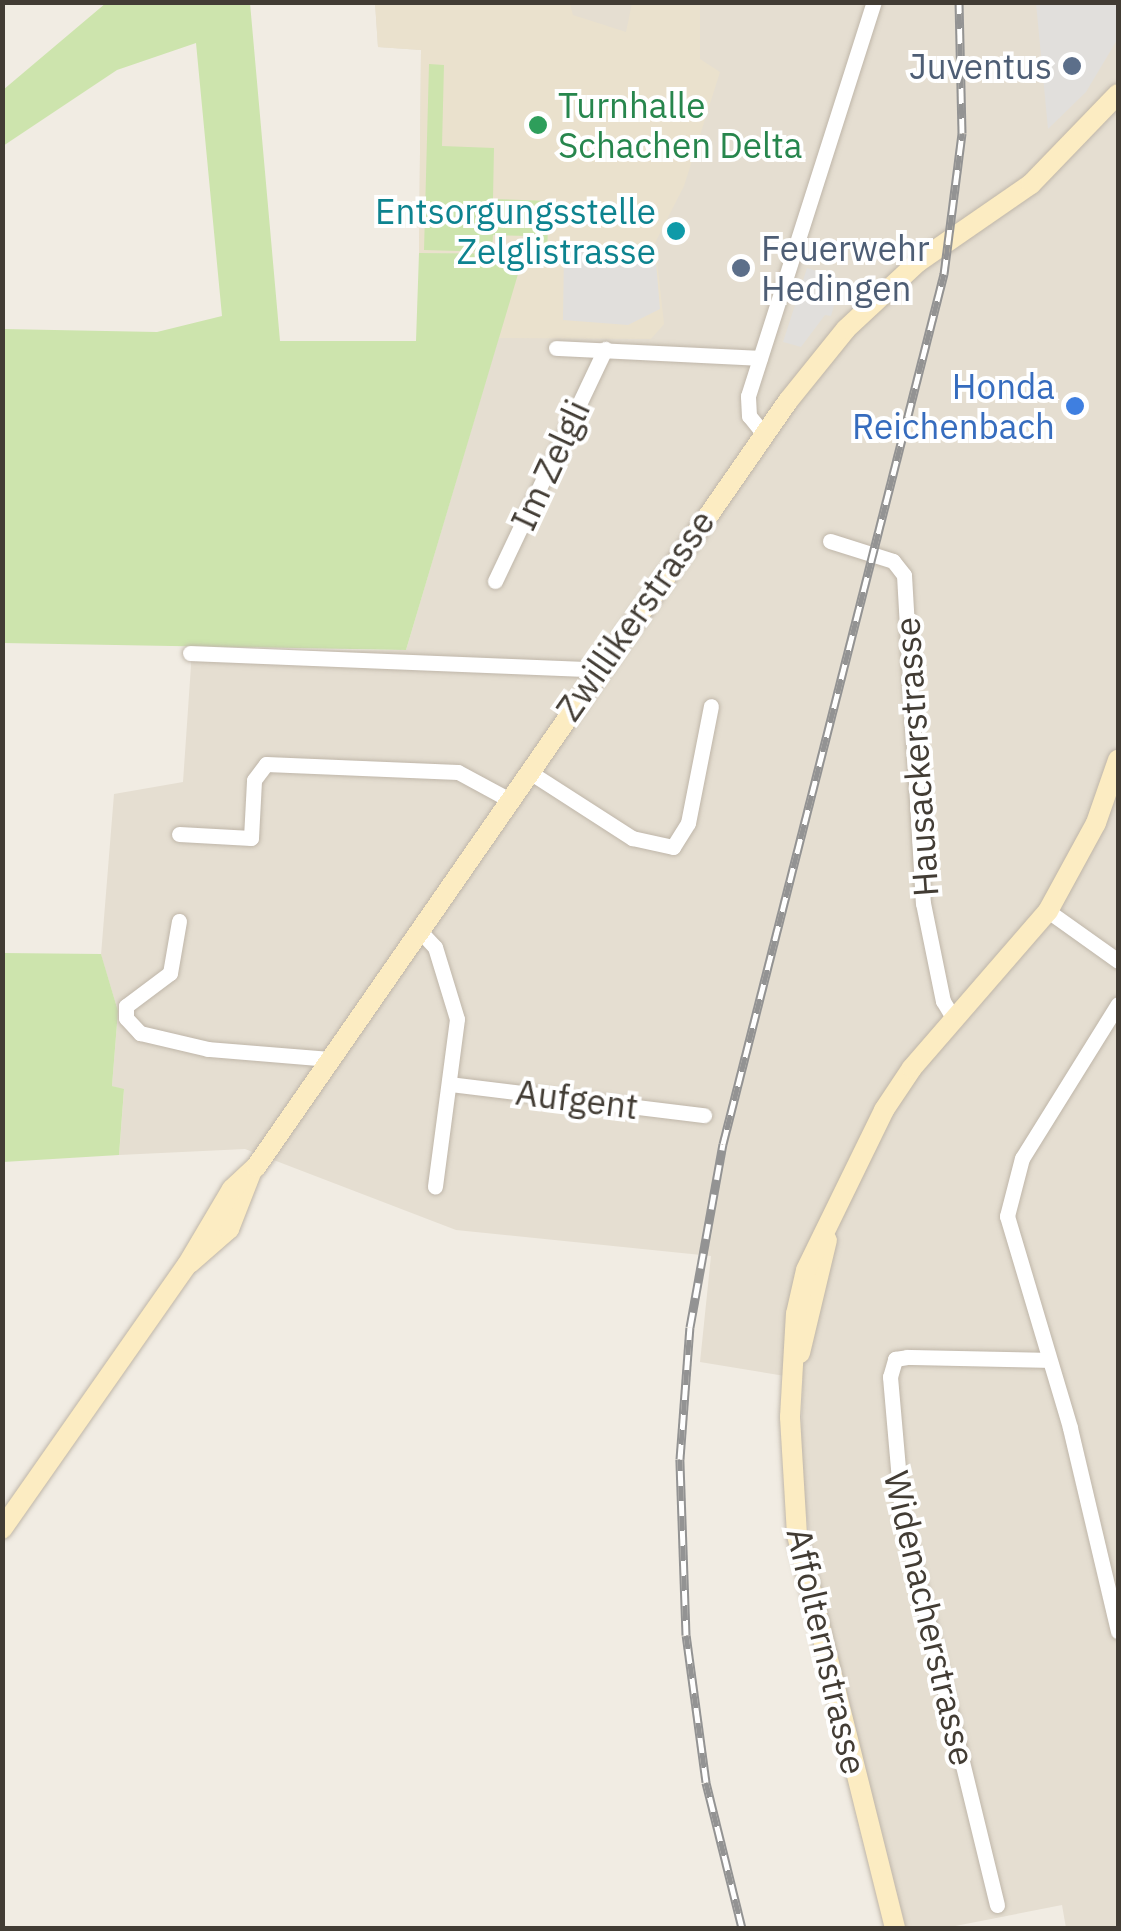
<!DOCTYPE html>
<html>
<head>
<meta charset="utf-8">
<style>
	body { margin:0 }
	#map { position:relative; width:1121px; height:1931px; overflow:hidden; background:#f1ece3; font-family:"IBM Plex Sans",sans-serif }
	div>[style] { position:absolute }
	.residential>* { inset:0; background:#e5ded1 }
	.education>* { inset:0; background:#eae1cd }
	.green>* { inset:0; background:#cde4ad }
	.parking>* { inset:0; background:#e1dfdc }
	.roads { filter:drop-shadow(0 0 2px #bfb6a9) drop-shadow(0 0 2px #bfb6a9) }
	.minor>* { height:15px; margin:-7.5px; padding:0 7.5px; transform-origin:7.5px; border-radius:7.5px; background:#fff }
	.secondary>* { height:20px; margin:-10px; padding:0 10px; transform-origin:10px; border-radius:10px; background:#fcecc2 }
	.rail>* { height:9px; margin-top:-4.5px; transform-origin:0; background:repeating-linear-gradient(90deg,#fff 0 15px,#939393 0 30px); box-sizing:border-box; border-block:2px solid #939393 }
	.dots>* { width:28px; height:28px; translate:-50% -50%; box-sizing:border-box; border:5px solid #fff; border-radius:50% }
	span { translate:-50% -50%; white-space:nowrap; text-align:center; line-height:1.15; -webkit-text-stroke:8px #fff; paint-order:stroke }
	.service-label { font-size:35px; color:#4e5e75 }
	.right { translate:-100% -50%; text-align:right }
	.left { translate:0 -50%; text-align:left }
	.leisure-label { font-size:35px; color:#27864d }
	.culture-label { font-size:35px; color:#0d838f }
	.shop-label { font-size:35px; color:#366cbe }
	.street-label { font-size:35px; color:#423c34 }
	.frame { position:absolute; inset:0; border:5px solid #423c34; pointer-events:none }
</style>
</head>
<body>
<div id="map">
	<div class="residential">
		<i style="clip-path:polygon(375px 3px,1118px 3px,1118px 1928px,1066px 1928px,1062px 1905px,945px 1928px,906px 1928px,819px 1598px,800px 1471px,803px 1379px,700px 1362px,711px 1256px,456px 1230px,245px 1149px,119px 1155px,124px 1090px,112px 1086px,118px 1011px,101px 955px,114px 794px,183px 782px,192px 651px,406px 650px,523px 255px,419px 253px,421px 50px,378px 47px)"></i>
	</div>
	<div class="education">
		<i style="clip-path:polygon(375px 3px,570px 3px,573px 15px,626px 32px,632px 3px,700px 3px,700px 59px,720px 72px,684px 186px,655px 243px,664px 324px,651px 339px,499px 338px,523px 254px,419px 253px,421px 50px,378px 47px)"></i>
	</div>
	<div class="green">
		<i style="clip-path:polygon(106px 3px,250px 3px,280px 341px,416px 341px,419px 253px,524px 254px,406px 650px,3px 643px,3px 329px,157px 332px,222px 316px,196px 43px,117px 70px,3px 146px,3px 90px)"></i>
		<i style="clip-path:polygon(429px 64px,444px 65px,442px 146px,494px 148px,493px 199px,549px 201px,547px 253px,527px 253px,527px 236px,493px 235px,492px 252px,424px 250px)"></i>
		<i style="clip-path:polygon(3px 953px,101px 954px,118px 1011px,112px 1086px,124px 1089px,119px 1155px,3px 1162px)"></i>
	</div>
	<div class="parking">
		<i style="clip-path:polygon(1036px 3px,1116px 3px,1117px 40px,1086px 92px,1048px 129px)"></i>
		<i style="clip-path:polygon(564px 248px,655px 250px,660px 309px,628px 325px,563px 320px)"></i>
		<i style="clip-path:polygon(807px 268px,842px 279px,831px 316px,825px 315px,801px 347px,783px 342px)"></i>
	</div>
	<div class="roads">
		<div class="minor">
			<i style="left:556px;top:348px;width:204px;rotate:2.8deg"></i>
			<i style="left:763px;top:433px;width:22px;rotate:-129deg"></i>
			<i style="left:749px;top:416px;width:20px;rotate:-93deg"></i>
			<i style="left:748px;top:396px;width:414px;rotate:-72.3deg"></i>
			<i style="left:830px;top:541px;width:66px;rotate:17.6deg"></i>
			<i style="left:893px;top:561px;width:18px;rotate:52deg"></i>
			<i style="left:904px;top:575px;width:329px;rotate:86.7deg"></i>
			<i style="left:923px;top:903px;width:100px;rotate:78.5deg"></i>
			<i style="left:943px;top:1001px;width:21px;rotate:59deg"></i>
			<i style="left:495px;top:581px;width:257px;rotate:-64.6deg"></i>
			<i style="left:190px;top:653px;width:407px;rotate:2.3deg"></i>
			<i style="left:528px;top:771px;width:124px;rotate:32.8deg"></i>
			<i style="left:632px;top:838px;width:42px;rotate:12.4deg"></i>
			<i style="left:673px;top:847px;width:28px;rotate:-58deg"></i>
			<i style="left:688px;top:823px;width:119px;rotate:-78.9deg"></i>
			<i style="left:179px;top:834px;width:72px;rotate:3.2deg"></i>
			<i style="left:251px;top:838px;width:58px;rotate:-87deg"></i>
			<i style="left:254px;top:780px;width:20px;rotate:-53deg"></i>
			<i style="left:266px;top:764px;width:192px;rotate:2.4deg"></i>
			<i style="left:458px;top:772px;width:57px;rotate:28.4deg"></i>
			<i style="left:1048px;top:911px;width:86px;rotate:35.5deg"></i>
			<i style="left:179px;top:921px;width:53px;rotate:99.8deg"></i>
			<i style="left:170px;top:973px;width:55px;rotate:143.1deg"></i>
			<i style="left:126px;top:1006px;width:12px;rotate:90deg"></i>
			<i style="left:126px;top:1018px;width:21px;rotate:47deg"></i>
			<i style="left:140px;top:1033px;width:70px;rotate:13.2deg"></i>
			<i style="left:208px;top:1049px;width:121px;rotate:4.7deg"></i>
			<i style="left:419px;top:930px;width:23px;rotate:47deg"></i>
			<i style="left:435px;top:947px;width:75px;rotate:73deg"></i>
			<i style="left:457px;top:1019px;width:169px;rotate:97.5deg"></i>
			<i style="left:1118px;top:1004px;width:181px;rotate:121.9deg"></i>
			<i style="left:1022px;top:1158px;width:60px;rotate:104.5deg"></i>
			<i style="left:1007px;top:1216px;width:221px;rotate:73.4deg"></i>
			<i style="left:1070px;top:1428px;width:209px;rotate:76.7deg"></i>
			<i style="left:450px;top:1084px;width:256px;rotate:7deg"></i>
			<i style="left:997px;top:1905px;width:402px;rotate:-103.7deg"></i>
			<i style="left:902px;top:1514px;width:138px;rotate:-95deg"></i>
			<i style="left:890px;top:1377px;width:19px;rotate:-74deg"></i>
			<i style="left:895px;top:1359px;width:12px;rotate:-9deg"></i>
			<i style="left:907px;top:1357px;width:139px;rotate:1.2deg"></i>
		</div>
		<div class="secondary">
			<i style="left:190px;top:1263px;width:52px;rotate:-41.1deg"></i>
			<i style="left:229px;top:1229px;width:60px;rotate:-68.6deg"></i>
			<i style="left:800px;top:1353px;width:116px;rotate:-76.6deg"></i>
			<i style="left:2px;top:1529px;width:322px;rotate:-55deg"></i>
			<i style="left:187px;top:1265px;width:88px;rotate:-59.4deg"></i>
			<i style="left:232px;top:1189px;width:33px;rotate:-43deg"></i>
			<i style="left:256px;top:1167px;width:933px;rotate:-55.22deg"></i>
			<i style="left:788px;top:401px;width:92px;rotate:-51.1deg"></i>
			<i style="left:846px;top:329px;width:98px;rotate:-42.9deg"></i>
			<i style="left:918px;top:262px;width:137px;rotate:-34.6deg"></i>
			<i style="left:1031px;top:184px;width:125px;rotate:-46deg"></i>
			<i style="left:895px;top:1928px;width:405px;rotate:-104deg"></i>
			<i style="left:797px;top:1535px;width:118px;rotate:-93.4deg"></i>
			<i style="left:790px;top:1417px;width:103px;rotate:-86.7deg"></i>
			<i style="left:796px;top:1314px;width:45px;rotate:-77.2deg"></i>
			<i style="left:806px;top:1270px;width:178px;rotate:-64deg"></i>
			<i style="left:884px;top:1110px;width:50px;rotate:-56.3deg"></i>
			<i style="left:912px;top:1068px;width:208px;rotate:-49.1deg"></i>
			<i style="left:1048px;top:911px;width:100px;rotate:-61.4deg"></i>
			<i style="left:1096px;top:823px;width:67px;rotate:-70.8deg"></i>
		</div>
	</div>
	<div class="rail">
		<i style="left:742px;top:1928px;width:150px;rotate:-103.9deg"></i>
		<i style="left:706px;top:1782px;width:148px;rotate:-97.7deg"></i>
		<i style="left:686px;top:1635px;width:176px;rotate:-92deg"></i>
		<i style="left:680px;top:1459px;width:132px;rotate:-85.7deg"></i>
		<i style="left:690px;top:1327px;width:186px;rotate:-79.8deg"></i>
		<i style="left:723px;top:1144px;width:898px;rotate:-75.75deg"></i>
		<i style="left:944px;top:274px;width:142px;rotate:-82.7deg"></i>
		<i style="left:962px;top:133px;width:131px;rotate:-91.3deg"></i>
	</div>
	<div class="dots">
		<i style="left:1072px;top:66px;background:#5c6f8a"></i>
		<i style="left:538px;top:125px;background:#2e9e5b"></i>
		<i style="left:676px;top:231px;background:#0f9aa8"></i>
		<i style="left:741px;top:268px;background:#5c6f8a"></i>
		<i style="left:1075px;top:406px;background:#3f7fe0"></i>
	</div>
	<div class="service-label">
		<span class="right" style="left:1052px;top:66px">Juventus</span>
		<span class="left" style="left:761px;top:268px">Feuerwehr<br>Hedingen</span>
	</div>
	<div class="leisure-label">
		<span class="left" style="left:558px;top:125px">Turnhalle<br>Schachen Delta</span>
	</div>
	<div class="culture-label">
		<span class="right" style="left:656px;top:231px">Entsorgungsstelle<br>Zelglistrasse</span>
	</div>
	<div class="shop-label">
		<span class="right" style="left:1055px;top:406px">Honda<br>Reichenbach</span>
	</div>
	<div class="street-label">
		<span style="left:550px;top:465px;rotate:-65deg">Im Zelgli</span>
		<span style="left:635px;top:615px;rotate:-55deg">Zwillikerstrasse</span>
		<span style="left:916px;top:757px;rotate:-94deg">Hausackerstrasse</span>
		<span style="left:577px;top:1099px;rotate:7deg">Aufgent</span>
		<span style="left:930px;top:1618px;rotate:77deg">Widenacherstrasse</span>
		<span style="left:827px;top:1651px;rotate:77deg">Affolternstrasse</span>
	</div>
	<div class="frame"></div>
</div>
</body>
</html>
